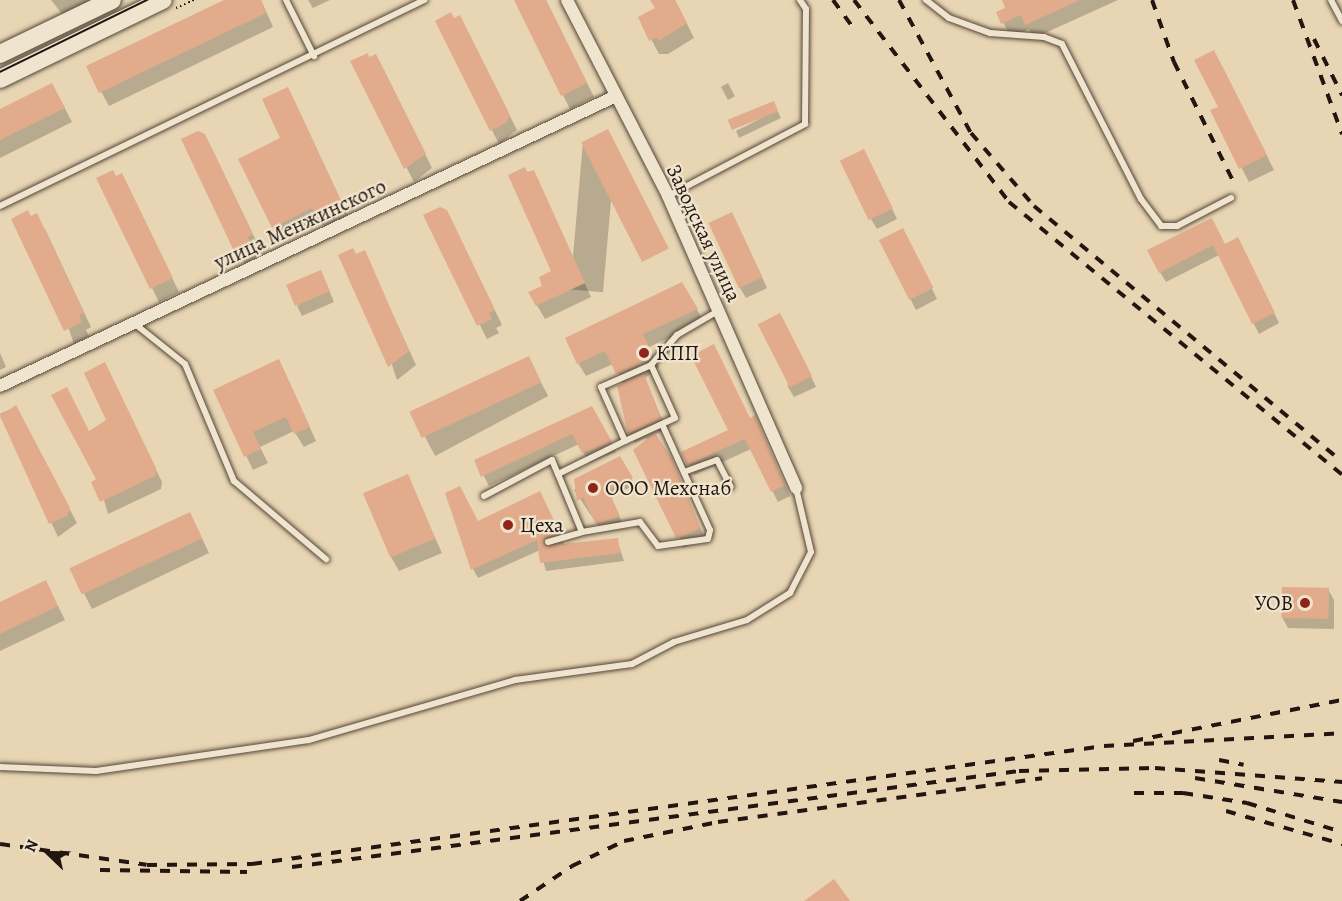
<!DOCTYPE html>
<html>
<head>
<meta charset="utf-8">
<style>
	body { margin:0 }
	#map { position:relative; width:1342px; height:901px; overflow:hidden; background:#e7d5b3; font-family:Alegreya,serif }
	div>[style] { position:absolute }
	.shadow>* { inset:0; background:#0003; transform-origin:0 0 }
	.building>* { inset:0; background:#e2ac8c; transform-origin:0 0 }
	.path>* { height:2px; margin-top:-1px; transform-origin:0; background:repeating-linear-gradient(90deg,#231610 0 1.5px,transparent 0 4.5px) }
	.roads { filter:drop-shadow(0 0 2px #544639) drop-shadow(0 0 2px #544639) }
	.service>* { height:6px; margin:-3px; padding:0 3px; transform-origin:3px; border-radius:3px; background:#efe4ce }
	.minor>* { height:12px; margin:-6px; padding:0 6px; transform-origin:6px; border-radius:6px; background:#efe4ce }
	.secondary>* { height:18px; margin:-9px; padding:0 9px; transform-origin:9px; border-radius:9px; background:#efe4ce }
	.tram>* { height:1.5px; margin:-0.75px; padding:0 0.75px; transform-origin:0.75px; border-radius:0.75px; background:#231610 }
	.rail>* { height:4px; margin-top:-2px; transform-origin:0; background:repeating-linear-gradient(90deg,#231610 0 10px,transparent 0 20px) }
	.dots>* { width:16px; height:16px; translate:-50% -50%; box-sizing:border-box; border:3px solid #efe4ce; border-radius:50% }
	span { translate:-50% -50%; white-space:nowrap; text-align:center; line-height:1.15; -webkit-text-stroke:4.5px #efe4ce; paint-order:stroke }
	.street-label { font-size:21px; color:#231610 }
	.poi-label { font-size:21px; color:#231610 }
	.left { translate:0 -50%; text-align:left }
	.right { translate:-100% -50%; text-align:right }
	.north { position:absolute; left:18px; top:823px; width:60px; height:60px; -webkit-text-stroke:4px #efe4ce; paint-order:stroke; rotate:293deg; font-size:16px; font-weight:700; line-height:24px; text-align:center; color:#231610 }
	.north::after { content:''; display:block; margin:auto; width:21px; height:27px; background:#231610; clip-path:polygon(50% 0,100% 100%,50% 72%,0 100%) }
</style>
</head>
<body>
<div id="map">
	<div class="shadow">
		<i style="clip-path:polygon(51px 0,109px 0,67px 20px)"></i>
		<i style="clip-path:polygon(228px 0,261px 0,273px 27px,109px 106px,88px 67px)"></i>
		<i style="clip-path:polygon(308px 0,330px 0,313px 8px)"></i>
		<i style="clip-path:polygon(515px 0,546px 0,594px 97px,570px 109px)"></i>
		<i style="clip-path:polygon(652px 0,675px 0,694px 38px,668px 54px,659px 54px,640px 18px,657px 9px)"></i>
		<i style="clip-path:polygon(1003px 0,1118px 0,1034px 38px,1029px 29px,1011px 37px,998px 13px,1007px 9px)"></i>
		<i style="clip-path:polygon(454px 20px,467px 31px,517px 130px,499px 144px,437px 21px)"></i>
		<i style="clip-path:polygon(369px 59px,384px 70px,432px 168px,414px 182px,352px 62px)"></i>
		<i style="clip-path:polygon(1222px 66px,1274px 170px,1249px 182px,1212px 111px,1220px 107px)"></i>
		<i style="left:728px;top:83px;width:15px;height:8px;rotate:62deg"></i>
		<i style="clip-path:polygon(60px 99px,72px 122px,0 158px,0 111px)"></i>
		<i style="clip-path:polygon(295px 102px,349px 218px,325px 229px,320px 220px,281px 240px,240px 160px,282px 139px)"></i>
		<i style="clip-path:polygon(777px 110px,781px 118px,739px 138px,736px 131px)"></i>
		<i style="left:583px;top:142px;width:33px;height:148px;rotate:5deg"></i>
		<i style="clip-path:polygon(212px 149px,260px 249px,254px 252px,257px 257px,244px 264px)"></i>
		<i style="clip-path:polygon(869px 161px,897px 219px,877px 229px,871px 219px)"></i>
		<i style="clip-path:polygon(534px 172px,591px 297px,545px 319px,530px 293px,544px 287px,553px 272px,527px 174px)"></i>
		<i style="clip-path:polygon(98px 179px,129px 189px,179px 292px,159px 302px)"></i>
		<i style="clip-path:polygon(425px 216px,454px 226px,502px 325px,496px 328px,499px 333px,487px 339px)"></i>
		<i style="clip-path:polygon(31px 218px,45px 229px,91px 327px,86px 330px,89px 336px,74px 344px)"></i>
		<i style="clip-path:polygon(1211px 220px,1225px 245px,1243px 250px,1279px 323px,1259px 334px,1219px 255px,1166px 282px,1160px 272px)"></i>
		<i style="clip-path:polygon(737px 224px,767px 288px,746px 298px,740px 288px)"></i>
		<i style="clip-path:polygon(908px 240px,937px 299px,916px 310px,881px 241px)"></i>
		<i style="clip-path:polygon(364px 252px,416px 365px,397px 380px,356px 255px)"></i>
		<i style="clip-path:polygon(326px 283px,334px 302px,302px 316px,297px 306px)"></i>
		<i style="clip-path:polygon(682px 284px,704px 322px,649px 347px,659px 367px,645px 378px,666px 429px,654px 435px,671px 458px,705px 539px,683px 548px,646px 438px,635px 443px,629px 433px,624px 385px,613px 364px,586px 376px,578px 363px)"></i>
		<i style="clip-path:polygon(786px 325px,816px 387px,794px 397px,788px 387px)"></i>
		<i style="clip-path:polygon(0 353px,6px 367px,0 370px)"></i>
		<i style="left:528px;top:358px;width:43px;height:128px;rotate:62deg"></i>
		<i style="clip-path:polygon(105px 364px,162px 482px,161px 489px,108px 514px,98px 480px,108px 420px)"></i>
		<i style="clip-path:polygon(286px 375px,316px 441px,304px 447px,294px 431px,260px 447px,268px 463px,253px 470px,215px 391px)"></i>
		<i style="clip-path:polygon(15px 407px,77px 523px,58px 537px,0 414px)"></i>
		<i style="clip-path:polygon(591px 407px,616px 452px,589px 463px,579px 444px,489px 486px,476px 461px)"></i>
		<i style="clip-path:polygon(755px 417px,790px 496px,778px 502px,751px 449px,694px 475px,683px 453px)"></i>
		<i style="clip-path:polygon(619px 458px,635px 485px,611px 496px,622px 523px,601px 530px,574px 490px)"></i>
		<i style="clip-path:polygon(407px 476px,442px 553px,399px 571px,391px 557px)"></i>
		<i style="clip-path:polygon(478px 523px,555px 527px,564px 544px,617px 540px,624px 561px,546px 571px,540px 550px,478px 578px,473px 569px)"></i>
		<i style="clip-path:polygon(197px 528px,209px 553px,92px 609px,72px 570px)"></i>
		<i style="clip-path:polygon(46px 582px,65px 620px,0 651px,0 604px)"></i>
		<i style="clip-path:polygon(1328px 589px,1334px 600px,1334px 629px,1288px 628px,1282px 617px)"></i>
	</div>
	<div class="building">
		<i style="clip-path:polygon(224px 0,261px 0,266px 13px,99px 93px,86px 66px)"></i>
		<i style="clip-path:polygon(514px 0,546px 0,587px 83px,561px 96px)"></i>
		<i style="clip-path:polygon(650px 0,675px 0,687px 23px,659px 41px,657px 37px,649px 41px,638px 17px,655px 8px)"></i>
		<i style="clip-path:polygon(1002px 0,1080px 0,1025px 25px,1021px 15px,1001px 24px,996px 12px,1005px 8px)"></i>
		<i style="clip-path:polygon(451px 12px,454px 18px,460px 15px,510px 115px,506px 123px,490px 131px,435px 21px)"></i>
		<i style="clip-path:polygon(1214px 50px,1267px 155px,1239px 169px,1210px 110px,1218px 107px,1194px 60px)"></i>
		<i style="clip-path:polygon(368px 53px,369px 57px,376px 54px,426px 154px,404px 169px,350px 61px)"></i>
		<i style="clip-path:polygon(52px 83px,65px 108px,0 140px,0 109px)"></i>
		<i style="clip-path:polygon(288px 87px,343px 205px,317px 217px,312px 208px,272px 228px,238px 159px,280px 138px,262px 99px)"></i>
		<i style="left:774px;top:101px;width:11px;height:50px;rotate:68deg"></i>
		<i style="left:608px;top:129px;width:134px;height:30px;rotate:63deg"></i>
		<i style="clip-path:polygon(198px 131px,205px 134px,253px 234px,248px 237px,250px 243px,234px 251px,181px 139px)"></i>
		<i style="left:864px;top:149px;width:66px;height:27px;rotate:64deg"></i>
		<i style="clip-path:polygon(525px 167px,527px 172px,534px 170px,585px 283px,536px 306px,528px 292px,542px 286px,539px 277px,551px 271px,508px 175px)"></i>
		<i style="clip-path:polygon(113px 170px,116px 176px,122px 173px,173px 278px,150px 289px,96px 178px)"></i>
		<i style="clip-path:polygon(440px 207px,447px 210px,495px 310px,489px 313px,492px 319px,477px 326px,423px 215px)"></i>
		<i style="clip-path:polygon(28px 210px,31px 216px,37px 213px,84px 313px,79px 315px,82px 322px,64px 331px,11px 219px)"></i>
		<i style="left:732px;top:212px;width:72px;height:26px;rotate:65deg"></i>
		<i style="clip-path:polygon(1212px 218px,1225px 244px,1238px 237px,1275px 313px,1252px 324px,1213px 245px,1159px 273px,1147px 250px)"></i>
		<i style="left:903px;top:228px;width:67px;height:27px;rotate:63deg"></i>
		<i style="clip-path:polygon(353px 248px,356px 254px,365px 250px,409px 351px,388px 367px,338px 255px)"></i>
		<i style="left:321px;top:270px;width:23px;height:38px;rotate:67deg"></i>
		<i style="clip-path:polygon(682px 282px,698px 309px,643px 334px,652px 353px,641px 364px,616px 374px,605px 351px,577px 364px,565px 338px)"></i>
		<i style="left:780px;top:313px;width:71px;height:25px;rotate:63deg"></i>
		<i style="clip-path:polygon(714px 344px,750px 418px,755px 415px,785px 485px,771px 492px,745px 439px,687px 465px,681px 452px,728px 430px,691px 356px)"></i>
		<i style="left:529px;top:356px;width:29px;height:132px;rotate:65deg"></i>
		<i style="clip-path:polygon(279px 359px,310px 427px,294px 434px,286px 417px,253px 432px,261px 449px,244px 457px,213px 390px)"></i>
		<i style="clip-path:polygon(105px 362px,156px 468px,155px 476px,100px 502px,91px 482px,96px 479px,51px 395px,67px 387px,89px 431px,106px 420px,84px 373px)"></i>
		<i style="clip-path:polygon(644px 374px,661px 419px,628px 434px,617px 386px)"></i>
		<i style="clip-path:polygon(16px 405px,70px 508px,67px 516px,49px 524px,0 416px)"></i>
		<i style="clip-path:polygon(592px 406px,612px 442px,582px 453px,572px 434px,481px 477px,474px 460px)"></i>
		<i style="clip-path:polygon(655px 433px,671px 457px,700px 528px,681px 537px,676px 538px,633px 450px)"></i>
		<i style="clip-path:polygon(620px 456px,633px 478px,608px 490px,620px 516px,596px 524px,583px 497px,577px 501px,574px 479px)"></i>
		<i style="left:408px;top:474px;width:70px;height:49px;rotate:67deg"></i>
		<i style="clip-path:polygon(460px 486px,478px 521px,540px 491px,560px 533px,545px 538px,545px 546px,618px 538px,620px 553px,540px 563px,537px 540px,471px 570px,445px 493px)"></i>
		<i style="left:190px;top:512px;width:29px;height:133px;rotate:65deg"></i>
		<i style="clip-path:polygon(46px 580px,58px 606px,0 634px,0 602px)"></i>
		<i style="left:1282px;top:587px;width:47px;height:31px;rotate:1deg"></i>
		<i style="clip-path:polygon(834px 879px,850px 901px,804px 901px)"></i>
	</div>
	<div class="path">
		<i style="left:176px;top:8px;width:20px;rotate:-24deg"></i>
	</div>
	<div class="roads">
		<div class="service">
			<i style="left:286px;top:0;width:63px;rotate:63.4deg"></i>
			<i style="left:926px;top:0;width:29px;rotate:38deg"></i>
			<i style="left:949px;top:18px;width:44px;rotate:20.1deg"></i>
			<i style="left:990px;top:33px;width:54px;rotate:4.2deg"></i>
			<i style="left:1044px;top:37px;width:19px;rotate:21deg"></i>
			<i style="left:1062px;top:44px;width:174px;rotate:63deg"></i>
			<i style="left:1141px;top:199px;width:34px;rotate:53deg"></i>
			<i style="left:1161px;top:226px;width:16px"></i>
			<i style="left:1177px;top:226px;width:61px;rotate:-27.4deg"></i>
			<i style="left:1331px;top:0;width:24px;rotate:62deg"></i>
			<i style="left:668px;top:196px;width:155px;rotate:-27.7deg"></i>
			<i style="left:805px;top:124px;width:115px;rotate:-89.5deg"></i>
			<i style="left:806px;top:9px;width:11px;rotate:-124deg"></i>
			<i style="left:0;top:206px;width:472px;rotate:-25.9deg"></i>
			<i style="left:135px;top:324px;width:64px;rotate:38.7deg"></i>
			<i style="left:185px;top:364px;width:127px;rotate:67.3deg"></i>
			<i style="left:234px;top:481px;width:121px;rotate:40.3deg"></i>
			<i style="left:651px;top:365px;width:58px;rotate:65.6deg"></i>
			<i style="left:675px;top:418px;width:55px;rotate:155.3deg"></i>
			<i style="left:625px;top:441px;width:59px;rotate:-114deg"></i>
			<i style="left:601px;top:387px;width:55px;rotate:-23.7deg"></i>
			<i style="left:651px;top:365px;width:40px;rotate:-49deg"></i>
			<i style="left:677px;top:335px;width:48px;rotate:-30.3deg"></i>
			<i style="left:684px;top:472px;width:35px;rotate:-20deg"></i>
			<i style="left:717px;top:460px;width:30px;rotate:63deg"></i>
			<i style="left:484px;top:496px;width:77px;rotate:-27.9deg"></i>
			<i style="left:552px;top:460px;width:15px;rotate:67deg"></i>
			<i style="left:558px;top:474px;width:75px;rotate:-26.2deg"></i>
			<i style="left:582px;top:532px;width:59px;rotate:-9.8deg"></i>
			<i style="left:640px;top:522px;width:30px;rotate:53deg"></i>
			<i style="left:658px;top:546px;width:50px;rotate:-8deg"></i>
			<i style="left:708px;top:539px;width:9px;rotate:-77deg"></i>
			<i style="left:710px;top:530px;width:116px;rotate:-114.4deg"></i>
			<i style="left:548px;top:542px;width:35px;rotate:-16deg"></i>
			<i style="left:582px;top:532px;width:63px;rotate:-112.5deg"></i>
			<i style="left:0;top:767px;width:96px;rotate:2.4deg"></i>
			<i style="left:96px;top:771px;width:215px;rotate:-8.3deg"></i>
			<i style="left:309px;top:740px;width:215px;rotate:-16.2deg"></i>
			<i style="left:515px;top:680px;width:118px;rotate:-7.8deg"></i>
			<i style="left:632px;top:664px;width:47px;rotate:-27.6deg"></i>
			<i style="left:674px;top:642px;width:76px;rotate:-16.8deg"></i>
			<i style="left:747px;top:620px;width:51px;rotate:-32.1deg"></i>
			<i style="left:790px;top:593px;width:46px;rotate:-62.9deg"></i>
			<i style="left:811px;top:552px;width:66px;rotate:-103.2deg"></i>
		</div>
		<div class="minor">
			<i style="left:567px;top:0;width:220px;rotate:62.7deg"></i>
			<i style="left:668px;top:196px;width:319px;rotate:66.3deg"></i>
			<i style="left:0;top:386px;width:681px;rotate:-25.21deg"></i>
		</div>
		<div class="secondary">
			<i style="left:0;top:54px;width:124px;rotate:-25.7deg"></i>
			<i style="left:0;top:79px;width:181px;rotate:-25.9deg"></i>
		</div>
	</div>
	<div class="tram">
		<i style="left:0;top:72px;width:164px;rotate:-26.1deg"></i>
	</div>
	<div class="rail">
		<i style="left:833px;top:0;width:36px;rotate:54deg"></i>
		<i style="left:854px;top:0;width:255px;rotate:52.5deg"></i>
		<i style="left:1009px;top:202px;width:431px;rotate:39.3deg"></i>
		<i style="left:899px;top:0;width:151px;rotate:61.6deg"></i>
		<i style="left:971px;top:133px;width:96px;rotate:49.2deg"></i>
		<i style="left:1034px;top:206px;width:400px;rotate:39.7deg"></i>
		<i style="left:1152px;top:0;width:66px;rotate:70.5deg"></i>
		<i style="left:1174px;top:62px;width:133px;rotate:63.6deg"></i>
		<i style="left:1293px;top:0;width:143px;rotate:69.9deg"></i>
		<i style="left:1314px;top:39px;width:63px;rotate:63.4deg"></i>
		<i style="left:1133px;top:741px;width:213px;rotate:-11.1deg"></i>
		<i style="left:1219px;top:760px;width:25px;rotate:11deg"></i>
		<i style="left:1195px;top:778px;width:149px;rotate:9.3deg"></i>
		<i style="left:1134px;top:793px;width:49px"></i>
		<i style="left:1183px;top:793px;width:65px;rotate:8.9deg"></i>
		<i style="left:1247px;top:803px;width:99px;rotate:17deg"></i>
		<i style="left:1226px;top:811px;width:121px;rotate:15.9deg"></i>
		<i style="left:0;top:844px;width:148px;rotate:8.1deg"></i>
		<i style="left:147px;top:865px;width:105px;rotate:-0.5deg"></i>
		<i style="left:252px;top:864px;width:860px;rotate:-7.89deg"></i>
		<i style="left:1104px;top:746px;width:238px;rotate:-3.1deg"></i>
		<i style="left:292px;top:867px;width:733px;rotate:-7.52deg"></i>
		<i style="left:1019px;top:771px;width:136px;rotate:-1.3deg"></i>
		<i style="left:1155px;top:768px;width:188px;rotate:4.3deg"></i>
		<i style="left:100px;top:870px;width:147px;rotate:0.8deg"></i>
		<i style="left:520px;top:901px;width:63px;rotate:-33.9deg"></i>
		<i style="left:572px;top:866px;width:58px;rotate:-25.7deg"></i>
		<i style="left:624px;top:841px;width:96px;rotate:-11.4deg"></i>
		<i style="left:718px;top:822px;width:327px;rotate:-7.7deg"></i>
	</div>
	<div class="dots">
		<i style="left:644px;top:353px;background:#8f2418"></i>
		<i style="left:593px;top:488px;background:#8f2418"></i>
		<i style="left:508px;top:525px;background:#8f2418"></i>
		<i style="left:1305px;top:603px;background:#8f2418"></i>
	</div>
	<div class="street-label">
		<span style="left:300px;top:224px;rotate:-25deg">улица Менжинского</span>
		<span style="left:704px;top:233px;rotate:65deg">Заводская улица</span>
	</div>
	<div class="poi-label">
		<span class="left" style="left:656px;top:353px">КПП</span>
		<span class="left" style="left:605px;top:488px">ООО Мехснаб</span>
		<span class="left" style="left:520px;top:525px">Цеха</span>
		<span class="right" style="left:1293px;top:603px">УОВ</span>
	</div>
	<div class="north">N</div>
</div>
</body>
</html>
